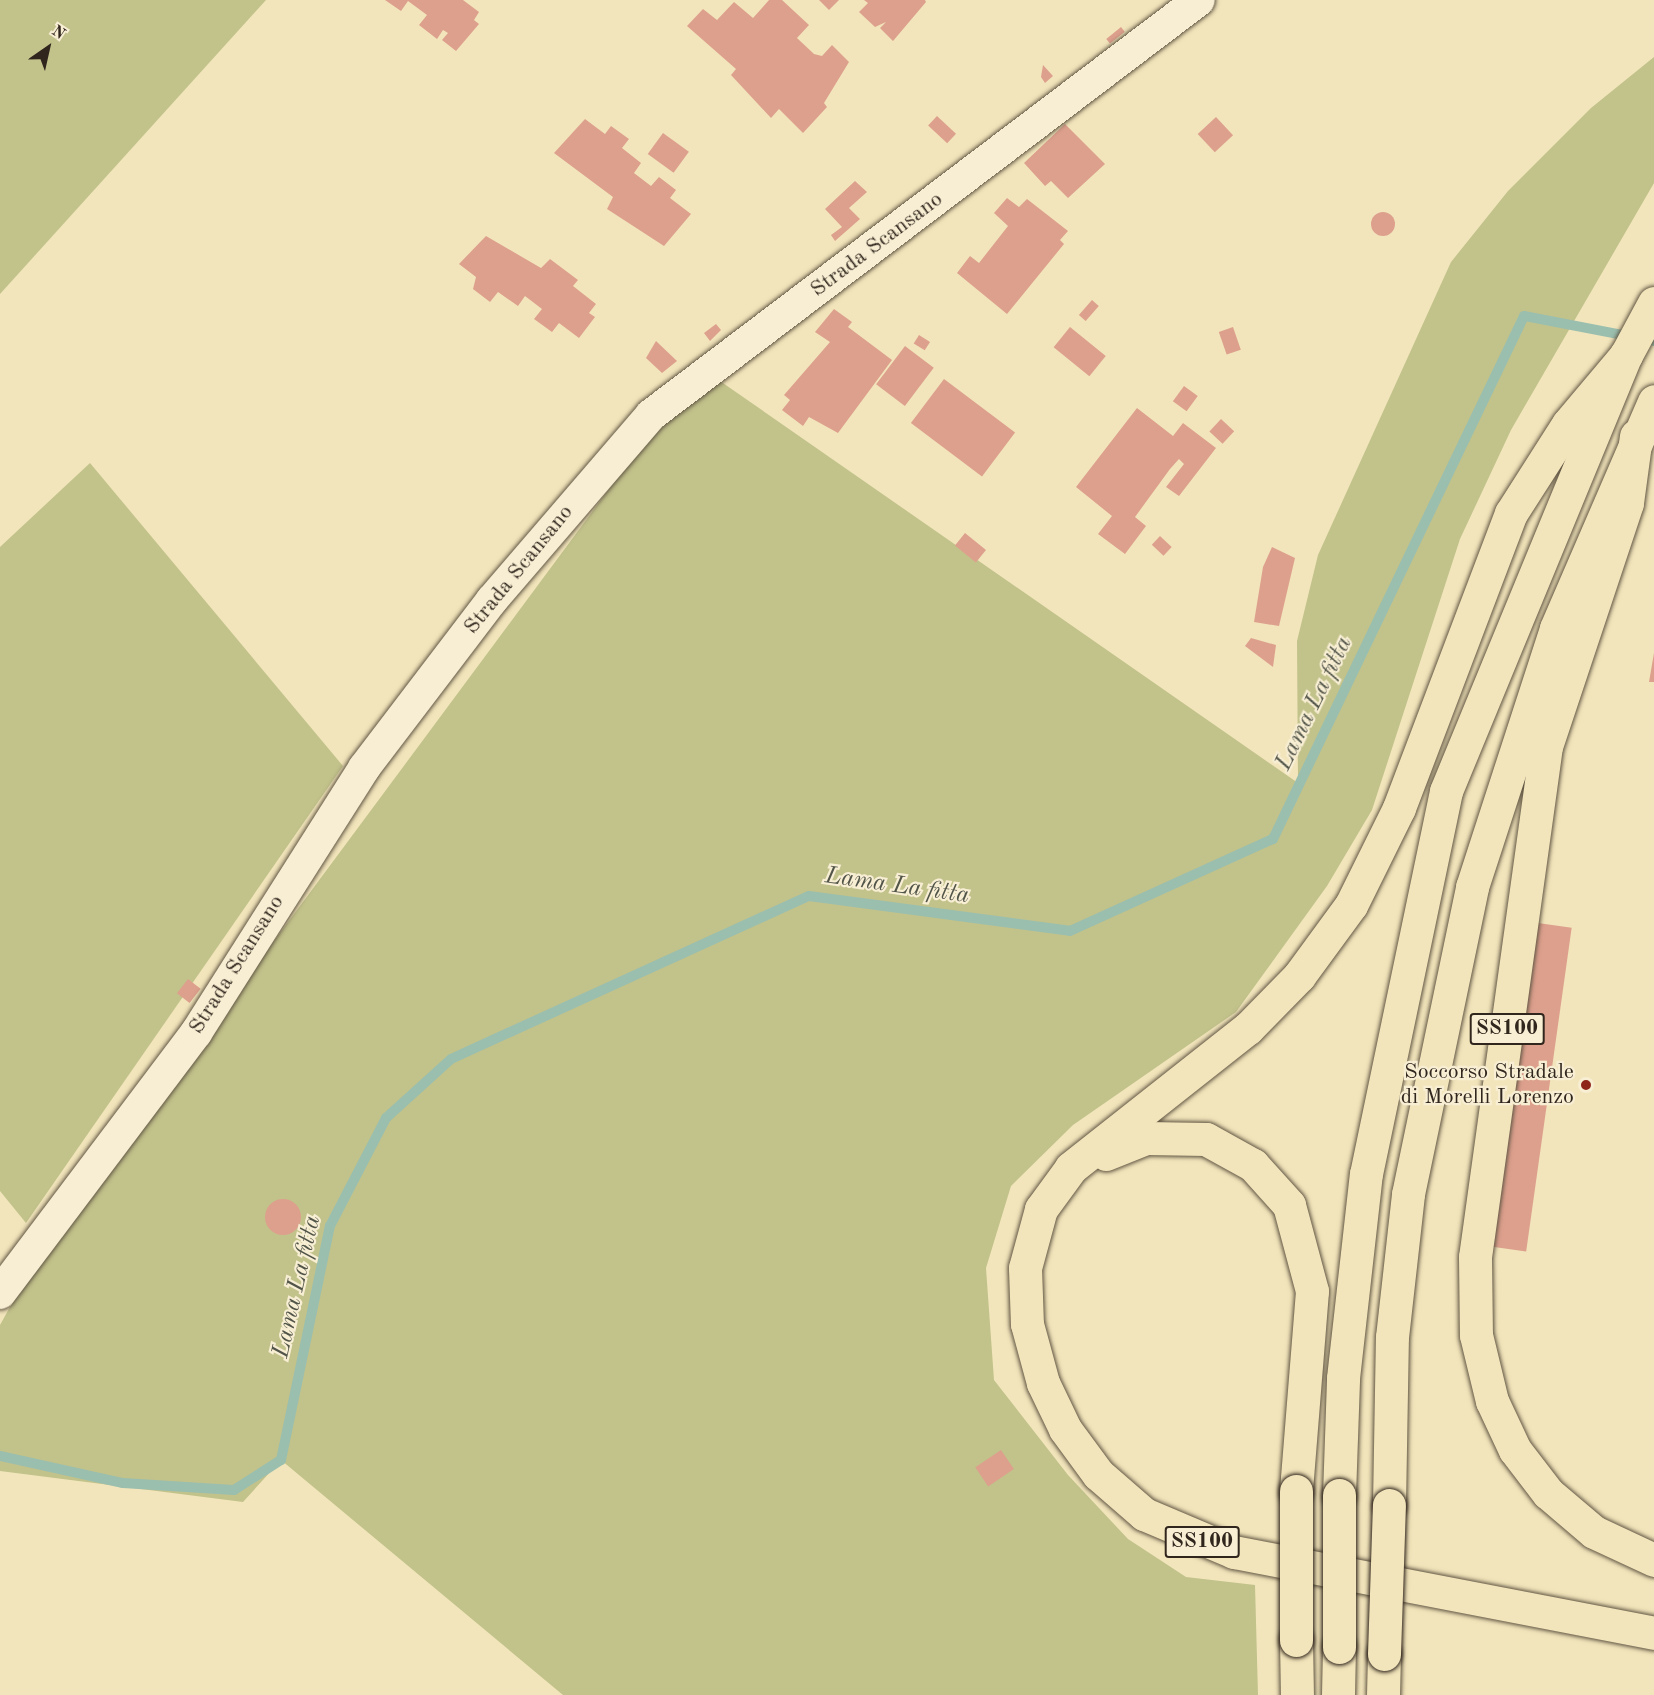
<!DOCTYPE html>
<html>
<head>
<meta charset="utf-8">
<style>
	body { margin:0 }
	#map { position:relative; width:1654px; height:1695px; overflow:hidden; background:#f2e5bb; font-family:"Old Standard TT",serif }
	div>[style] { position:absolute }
	.green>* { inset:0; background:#c2c28b }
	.stream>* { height:10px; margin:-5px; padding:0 5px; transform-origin:5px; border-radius:5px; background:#9bbfae }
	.building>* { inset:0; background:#dda08d; transform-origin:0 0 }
	.round { border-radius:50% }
	.roads { filter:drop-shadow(0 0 2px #615644) drop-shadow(0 0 2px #615644) }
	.minor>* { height:32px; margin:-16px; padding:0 16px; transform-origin:16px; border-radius:16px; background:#f7eed3 }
	.trunk>* { height:33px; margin:-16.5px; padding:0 16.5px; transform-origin:16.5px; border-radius:16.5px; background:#f2e5bb }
	.bridges { filter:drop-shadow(0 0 2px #31261d) drop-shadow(0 0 2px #31261d) }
	.trunk-bridge>* { height:33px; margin:-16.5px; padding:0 16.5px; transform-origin:16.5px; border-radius:16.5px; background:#f2e5bb }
	.dots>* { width:16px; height:16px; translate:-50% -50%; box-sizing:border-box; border:3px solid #f7eed3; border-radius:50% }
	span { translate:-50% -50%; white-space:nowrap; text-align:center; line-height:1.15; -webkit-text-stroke:4.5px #f7eed3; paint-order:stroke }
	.shield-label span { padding:2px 4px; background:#f7eed3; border:2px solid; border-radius:4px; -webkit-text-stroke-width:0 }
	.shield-label { font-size:21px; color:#31261d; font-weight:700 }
	.street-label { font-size:22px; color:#31261d }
	.poi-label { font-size:22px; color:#31261d }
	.right { translate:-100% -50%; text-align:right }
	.water-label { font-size:24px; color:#515448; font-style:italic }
	.north { position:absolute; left:18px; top:18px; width:60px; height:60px; -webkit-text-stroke:4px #f7eed3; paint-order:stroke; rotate:34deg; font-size:16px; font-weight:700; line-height:24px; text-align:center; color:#31261d }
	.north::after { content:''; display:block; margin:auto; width:21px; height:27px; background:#31261d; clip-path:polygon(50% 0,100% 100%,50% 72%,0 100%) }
</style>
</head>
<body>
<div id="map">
	<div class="green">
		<i style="clip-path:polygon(0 0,266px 0,0 294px)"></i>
		<i style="clip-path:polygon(1654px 57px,1654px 183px,1511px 430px,1460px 539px,1372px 810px,1327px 886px,1236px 1012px,1073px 1125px,1011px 1186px,986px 1268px,994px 1380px,1068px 1475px,1128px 1539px,1186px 1577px,1255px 1585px,1258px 1695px,563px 1695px,281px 1460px,243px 1502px,0 1471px,0 1325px,31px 1269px,658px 423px,720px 381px,1298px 783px,1297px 641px,1318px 555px,1451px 262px,1508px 191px,1591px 108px)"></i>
		<i style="clip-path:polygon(90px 463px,343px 766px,26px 1223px,0 1191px,0 547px)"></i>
	</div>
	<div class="stream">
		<i style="left:0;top:1456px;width:126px;rotate:12.4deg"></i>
		<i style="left:123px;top:1483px;width:111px;rotate:3.6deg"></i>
		<i style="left:234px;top:1490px;width:56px;rotate:-32.6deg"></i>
		<i style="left:281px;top:1460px;width:239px;rotate:-78.2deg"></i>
		<i style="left:330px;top:1226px;width:122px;rotate:-62.6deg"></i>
		<i style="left:386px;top:1118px;width:88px;rotate:-42.2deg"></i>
		<i style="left:451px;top:1059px;width:393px;rotate:-24.5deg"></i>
		<i style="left:809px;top:896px;width:263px;rotate:7.6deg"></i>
		<i style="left:1070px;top:931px;width:223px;rotate:-24.4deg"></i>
		<i style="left:1273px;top:839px;width:580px;rotate:-64.36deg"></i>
		<i style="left:1524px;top:316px;width:132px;rotate:10.9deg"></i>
	</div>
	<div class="building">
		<i style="clip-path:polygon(385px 0,463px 0,479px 12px,474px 20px,479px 24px,456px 51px,442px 40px,448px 33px,443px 30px,437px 39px,419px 25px,427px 15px,408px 1px,401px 11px)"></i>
		<i style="clip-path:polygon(769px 0,782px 0,809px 25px,797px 38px,814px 54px,822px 56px,832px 45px,849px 62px,824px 103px,827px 107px,803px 133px,779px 109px,771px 118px,731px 75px,736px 69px,687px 26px,703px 9px,717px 20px,734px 2px,753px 18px)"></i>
		<i style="clip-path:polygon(819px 0,839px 0,829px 10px)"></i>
		<i style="clip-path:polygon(864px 0,925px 0,926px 2px,893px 41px,880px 28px,886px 22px,875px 27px,859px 12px,868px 3px)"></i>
		<i style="left:1121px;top:27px;width:6px;height:19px;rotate:51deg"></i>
		<i style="clip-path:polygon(1043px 65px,1053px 76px,1045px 83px,1041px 77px)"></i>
		<i style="left:937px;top:116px;width:26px;height:13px;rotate:43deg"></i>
		<i style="left:1216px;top:117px;width:25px;height:25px;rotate:47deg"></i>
		<i style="clip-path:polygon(585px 119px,605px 134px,611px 126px,629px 139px,622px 148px,641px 163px,634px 173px,651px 186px,659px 177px,676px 190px,670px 198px,691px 214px,664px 246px,607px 209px,613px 197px,554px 153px)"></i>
		<i style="clip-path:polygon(1065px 124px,1105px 164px,1068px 198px,1051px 181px,1045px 186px,1024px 163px)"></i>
		<i style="left:663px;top:133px;width:32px;height:26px;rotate:36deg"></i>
		<i style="clip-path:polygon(855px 181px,867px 192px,849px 208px,860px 219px,835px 241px,831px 235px,842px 227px,825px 209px)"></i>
		<i style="clip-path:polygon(1007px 198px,1019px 207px,1027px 199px,1068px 231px,1060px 240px,1064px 244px,1007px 314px,957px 273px,970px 256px,979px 263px,1008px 226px,994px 213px)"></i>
		<i class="round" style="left:1371px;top:212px;width:24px;height:24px"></i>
		<i style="clip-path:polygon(486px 236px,541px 268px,550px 259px,578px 280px,573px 286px,596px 304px,589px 313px,595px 317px,579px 338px,559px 323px,552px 332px,534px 319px,542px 309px,525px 296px,518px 306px,498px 292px,490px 302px,473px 289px,476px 277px,459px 264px)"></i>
		<i style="left:1092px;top:300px;width:9px;height:20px;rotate:41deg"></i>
		<i style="clip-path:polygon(834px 309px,852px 322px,848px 327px,892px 360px,838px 433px,809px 417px,803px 426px,782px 410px,790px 400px,784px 395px,830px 342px,815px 332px)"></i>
		<i style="clip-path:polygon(716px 324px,721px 330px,710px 341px,704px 333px)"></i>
		<i style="left:1070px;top:327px;width:46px;height:26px;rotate:39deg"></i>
		<i style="left:1233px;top:327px;width:24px;height:15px;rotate:71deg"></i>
		<i style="left:919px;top:335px;width:13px;height:10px;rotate:32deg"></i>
		<i style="clip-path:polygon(656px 341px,677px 361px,662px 373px,646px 358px)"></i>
		<i style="left:905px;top:346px;width:36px;height:48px;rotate:37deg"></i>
		<i style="left:944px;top:379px;width:89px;height:55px;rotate:37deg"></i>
		<i style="left:1184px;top:386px;width:17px;height:19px;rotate:36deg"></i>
		<i style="clip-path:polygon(1137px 408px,1173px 436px,1183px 423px,1216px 448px,1179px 496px,1166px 487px,1184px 464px,1179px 459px,1170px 469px,1135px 517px,1146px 526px,1125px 554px,1098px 534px,1112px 516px,1076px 487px)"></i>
		<i style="left:1221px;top:419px;width:18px;height:17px;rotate:43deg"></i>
		<i style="left:965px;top:533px;width:27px;height:16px;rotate:39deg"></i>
		<i style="left:1160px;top:536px;width:16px;height:12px;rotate:43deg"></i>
		<i style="clip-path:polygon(1272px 547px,1295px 558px,1279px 626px,1254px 622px,1263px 567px)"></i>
		<i style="clip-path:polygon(1251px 638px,1276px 645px,1273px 667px,1245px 646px)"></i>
		<i style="clip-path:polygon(1654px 653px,1654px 682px,1649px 682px)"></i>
		<i style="left:1538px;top:923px;width:34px;height:327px;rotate:8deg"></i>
		<i style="left:188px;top:979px;width:16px;height:18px;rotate:38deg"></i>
		<i class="round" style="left:265px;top:1199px;width:36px;height:36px"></i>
		<i style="left:1001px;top:1450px;width:23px;height:31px;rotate:56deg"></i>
	</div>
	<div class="roads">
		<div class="minor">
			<i style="left:0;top:1293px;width:326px;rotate:-53deg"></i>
			<i style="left:196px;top:1033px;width:314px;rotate:-57.6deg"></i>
			<i style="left:364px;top:768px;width:211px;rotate:-52.7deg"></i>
			<i style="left:492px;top:600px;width:244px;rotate:-49.3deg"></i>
			<i style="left:651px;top:415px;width:687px;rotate:-37.14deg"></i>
		</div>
		<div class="trunk">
			<i style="left:1626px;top:355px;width:90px;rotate:130deg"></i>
			<i style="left:1568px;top:424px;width:106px;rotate:122.6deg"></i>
			<i style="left:1511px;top:513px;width:316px;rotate:110.8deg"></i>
			<i style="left:1399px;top:808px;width:108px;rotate:116.3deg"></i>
			<i style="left:1351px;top:905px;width:88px;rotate:126.2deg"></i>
			<i style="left:1299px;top:976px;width:73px;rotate:134.4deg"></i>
			<i style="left:1248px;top:1028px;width:226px;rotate:141.7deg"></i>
			<i style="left:1071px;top:1168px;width:51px;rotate:126.2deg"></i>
			<i style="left:1041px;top:1209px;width:61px;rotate:105.2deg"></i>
			<i style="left:1025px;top:1268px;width:56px;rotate:88deg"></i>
			<i style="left:1027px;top:1324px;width:61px;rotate:74.8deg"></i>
			<i style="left:1043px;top:1383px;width:51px;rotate:64.4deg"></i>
			<i style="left:1065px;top:1429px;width:56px;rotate:53.7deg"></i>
			<i style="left:1098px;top:1474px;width:61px;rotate:41deg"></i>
			<i style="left:1144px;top:1514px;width:98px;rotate:22.9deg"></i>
			<i style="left:1234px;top:1552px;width:428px;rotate:10.9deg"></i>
			<i style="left:1636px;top:436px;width:68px;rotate:97.7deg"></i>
			<i style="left:1627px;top:503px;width:256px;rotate:108.4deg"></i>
			<i style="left:1546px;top:746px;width:516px;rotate:97.91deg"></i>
			<i style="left:1475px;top:1257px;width:78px;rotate:89.3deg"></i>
			<i style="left:1476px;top:1335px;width:68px;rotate:76.4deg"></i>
			<i style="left:1492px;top:1401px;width:54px;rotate:64.9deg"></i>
			<i style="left:1515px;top:1450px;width:54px;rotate:52.5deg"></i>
			<i style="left:1548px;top:1493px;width:60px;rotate:40.3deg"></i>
			<i style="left:1594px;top:1532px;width:66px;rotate:25deg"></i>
			<i style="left:1106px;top:1154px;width:43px;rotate:-21.8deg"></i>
			<i style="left:1146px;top:1138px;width:60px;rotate:1deg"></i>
			<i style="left:1206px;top:1139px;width:54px;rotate:29deg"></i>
			<i style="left:1253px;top:1165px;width:54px;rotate:48deg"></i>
			<i style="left:1289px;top:1205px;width:89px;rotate:75deg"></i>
			<i style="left:1312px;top:1291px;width:201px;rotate:94.6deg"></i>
			<i style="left:1339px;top:1495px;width:117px;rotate:-88deg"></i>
			<i style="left:1343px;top:1378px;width:205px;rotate:-83.6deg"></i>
			<i style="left:1366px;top:1174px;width:391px;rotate:-78.2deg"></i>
			<i style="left:1446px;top:791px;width:472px;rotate:-67.6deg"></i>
			<i style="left:1626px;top:355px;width:59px;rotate:-61.7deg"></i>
			<i style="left:1389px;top:1505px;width:168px;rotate:-89deg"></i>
			<i style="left:1392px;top:1337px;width:144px;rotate:-83.6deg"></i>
			<i style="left:1408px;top:1194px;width:314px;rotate:-78.2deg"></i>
			<i style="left:1472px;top:887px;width:272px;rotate:-72deg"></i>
			<i style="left:1556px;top:628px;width:247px;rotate:-66.6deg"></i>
			<i style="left:1296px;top:1640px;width:55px;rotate:89deg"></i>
			<i style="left:1338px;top:1695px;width:48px;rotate:-88.8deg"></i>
			<i style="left:1383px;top:1695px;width:41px;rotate:-88.6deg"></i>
		</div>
	</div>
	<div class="bridges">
		<div class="trunk-bridge">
			<i style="left:1296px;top:1640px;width:149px;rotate:-90deg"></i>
			<i style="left:1339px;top:1647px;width:152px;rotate:-90deg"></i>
			<i style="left:1384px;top:1654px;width:149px;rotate:-88.1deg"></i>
		</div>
	</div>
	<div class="dots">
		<i style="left:1586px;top:1085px;background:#8f2418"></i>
	</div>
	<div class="shield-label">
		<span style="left:1507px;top:1029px">SS100</span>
		<span style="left:1202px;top:1542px">SS100</span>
	</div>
	<div class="street-label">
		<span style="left:877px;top:245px;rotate:-37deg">Strada Scansano</span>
		<span style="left:519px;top:570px;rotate:-51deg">Strada Scansano</span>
		<span style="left:237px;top:965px;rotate:-58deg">Strada Scansano</span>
	</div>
	<div class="poi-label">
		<span class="right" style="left:1574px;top:1085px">Soccorso Stradale<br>di Morelli Lorenzo</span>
	</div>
	<div class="water-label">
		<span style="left:1315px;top:704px;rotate:-64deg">Lama La fitta</span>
		<span style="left:897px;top:887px;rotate:8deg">Lama La fitta</span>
		<span style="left:298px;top:1287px;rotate:-77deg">Lama La fitta</span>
	</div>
	<div class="north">N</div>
</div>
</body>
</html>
